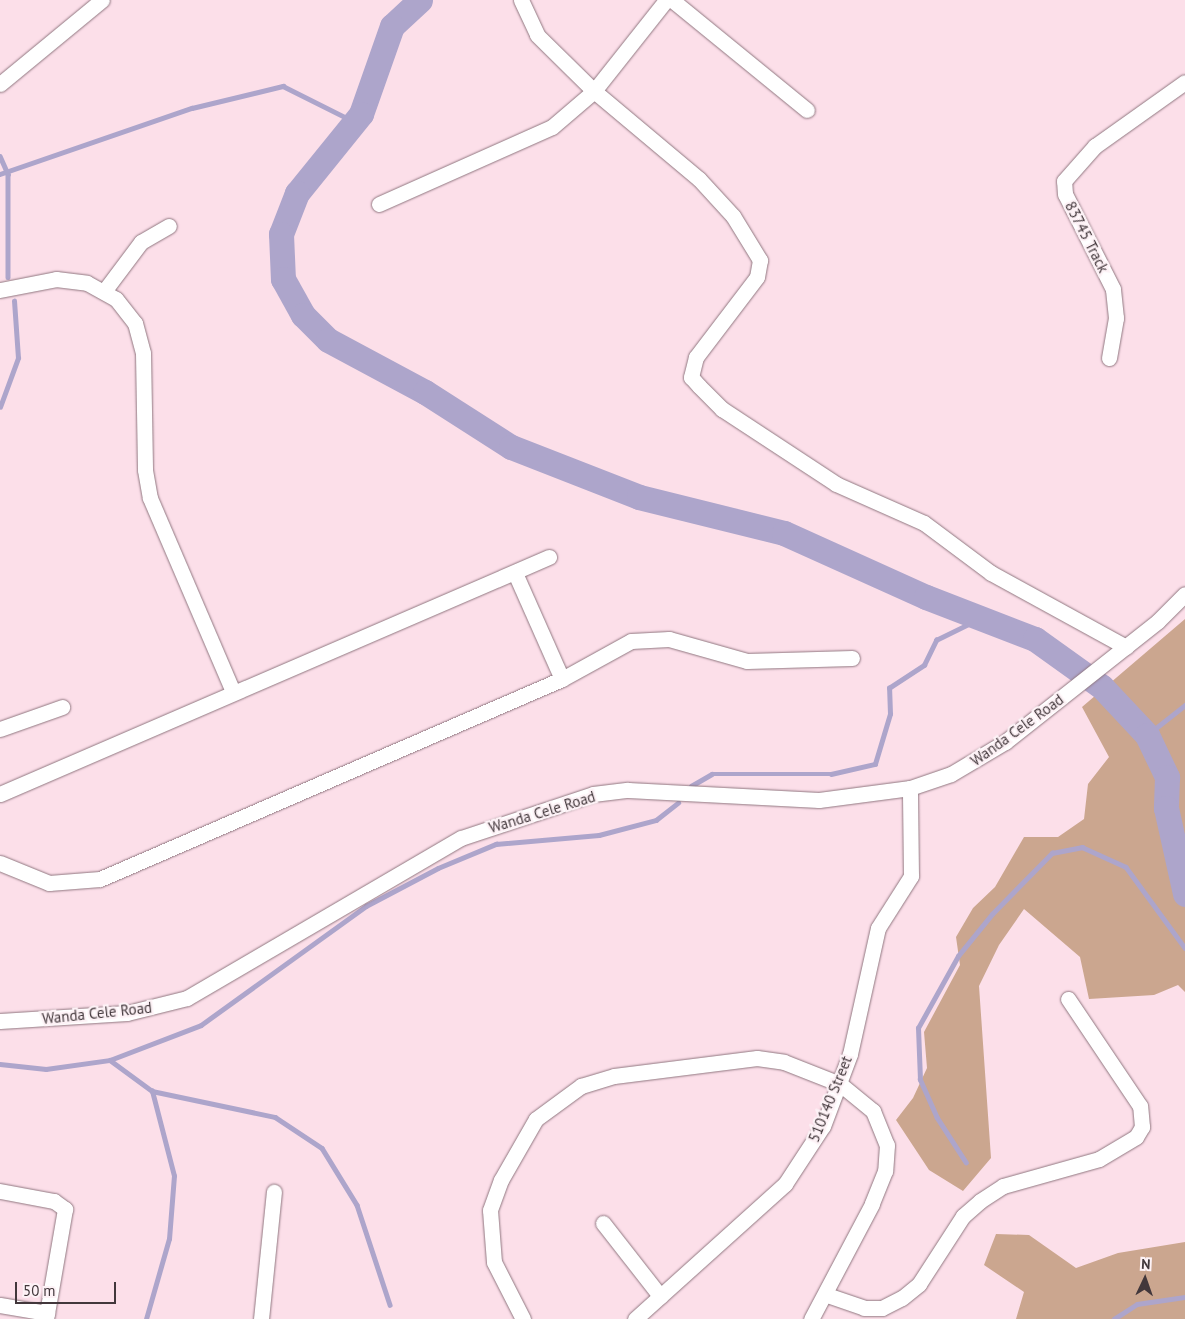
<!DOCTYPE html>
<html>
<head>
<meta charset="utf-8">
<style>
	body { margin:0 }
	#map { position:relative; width:1185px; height:1319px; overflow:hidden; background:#fcdfe9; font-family:"PT Sans",sans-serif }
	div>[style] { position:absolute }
	.forest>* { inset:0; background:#cba68f }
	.stream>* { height:4.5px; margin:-2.25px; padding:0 2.25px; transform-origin:2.25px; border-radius:2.25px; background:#ada5cb }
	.river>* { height:25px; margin:-12.5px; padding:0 12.5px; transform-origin:12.5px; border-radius:12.5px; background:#ada5cb }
	.roads { filter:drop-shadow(0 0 1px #907780) drop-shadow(0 0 1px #907780) }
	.street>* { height:15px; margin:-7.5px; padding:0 7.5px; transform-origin:7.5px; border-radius:7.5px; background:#fff }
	span { translate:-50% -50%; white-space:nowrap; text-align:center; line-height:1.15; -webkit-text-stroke:4.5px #fdf2f6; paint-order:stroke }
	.street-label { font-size:15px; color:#42373b }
	.north { position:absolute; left:1120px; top:1254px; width:50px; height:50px; -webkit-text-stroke:4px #fdf2f6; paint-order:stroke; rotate:3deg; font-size:14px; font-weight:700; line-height:20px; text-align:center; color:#42373b }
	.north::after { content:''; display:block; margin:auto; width:18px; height:22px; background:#42373b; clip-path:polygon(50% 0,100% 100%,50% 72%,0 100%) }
	.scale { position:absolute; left:15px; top:1282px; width:101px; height:22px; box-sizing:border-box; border:2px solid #42373b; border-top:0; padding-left:6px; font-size:15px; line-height:18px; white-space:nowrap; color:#42373b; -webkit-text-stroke:4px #fdf2f6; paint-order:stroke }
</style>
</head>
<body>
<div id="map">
	<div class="forest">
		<i style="clip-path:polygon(1185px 619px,1185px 992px,1178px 985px,1154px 995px,1089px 999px,1080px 957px,1024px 909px,999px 945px,979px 986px,991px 1158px,963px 1191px,929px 1170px,896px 1120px,913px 1098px,927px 1068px,924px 1032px,960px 965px,956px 937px,973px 908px,995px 887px,1024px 837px,1058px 837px,1084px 819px,1088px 784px,1109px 757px,1082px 707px)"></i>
		<i style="clip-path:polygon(996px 1234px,1029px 1235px,1076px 1268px,1118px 1253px,1185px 1242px,1185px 1319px,1016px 1319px,1024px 1292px,984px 1265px)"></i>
	</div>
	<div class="stream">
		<i style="left:0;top:156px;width:20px;rotate:66deg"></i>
		<i style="left:8px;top:174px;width:103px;rotate:90deg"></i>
		<i style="left:0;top:174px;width:203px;rotate:-19deg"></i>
		<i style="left:192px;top:108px;width:94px;rotate:-13.6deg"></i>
		<i style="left:283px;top:86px;width:78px;rotate:26.6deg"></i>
		<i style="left:0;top:407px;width:52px;rotate:-69.8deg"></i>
		<i style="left:18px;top:358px;width:57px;rotate:-94deg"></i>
		<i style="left:1147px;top:735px;width:48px;rotate:-38.3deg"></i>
		<i style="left:691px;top:786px;width:24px;rotate:-30deg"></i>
		<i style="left:712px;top:774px;width:119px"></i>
		<i style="left:831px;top:774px;width:45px;rotate:-12.8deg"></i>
		<i style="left:875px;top:764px;width:52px;rotate:-73.3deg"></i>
		<i style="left:890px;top:714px;width:26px;rotate:-92deg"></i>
		<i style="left:889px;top:688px;width:42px;rotate:-33.3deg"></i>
		<i style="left:924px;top:665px;width:28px;rotate:-64deg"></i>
		<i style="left:936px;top:640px;width:52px;rotate:-26.1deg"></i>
		<i style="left:110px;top:1060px;width:52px;rotate:36.4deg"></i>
		<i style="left:152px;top:1091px;width:126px;rotate:11.9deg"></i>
		<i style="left:275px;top:1117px;width:56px;rotate:33.4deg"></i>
		<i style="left:322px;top:1148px;width:67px;rotate:58.4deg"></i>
		<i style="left:357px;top:1205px;width:105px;rotate:71.7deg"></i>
		<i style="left:0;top:1064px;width:46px;rotate:6.2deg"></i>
		<i style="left:46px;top:1069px;width:65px;rotate:-8deg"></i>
		<i style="left:110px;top:1060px;width:97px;rotate:-21deg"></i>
		<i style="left:201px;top:1025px;width:203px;rotate:-35.8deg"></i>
		<i style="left:366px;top:906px;width:81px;rotate:-27.8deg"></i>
		<i style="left:438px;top:868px;width:63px;rotate:-22.5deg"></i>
		<i style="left:496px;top:844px;width:103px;rotate:-5deg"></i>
		<i style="left:599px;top:835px;width:59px;rotate:-14.7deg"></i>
		<i style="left:656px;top:820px;width:28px;rotate:-38deg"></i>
		<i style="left:966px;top:1163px;width:54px;rotate:-122.8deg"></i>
		<i style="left:937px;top:1118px;width:42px;rotate:-114.1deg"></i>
		<i style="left:920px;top:1080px;width:52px;rotate:-92.2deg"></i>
		<i style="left:918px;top:1028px;width:82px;rotate:-60.9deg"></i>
		<i style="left:958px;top:956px;width:54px;rotate:-51deg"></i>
		<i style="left:992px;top:914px;width:86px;rotate:-45.5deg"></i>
		<i style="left:1052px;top:853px;width:31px;rotate:-11deg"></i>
		<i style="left:1082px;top:847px;width:48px;rotate:24.4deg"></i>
		<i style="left:1126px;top:867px;width:100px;rotate:53.9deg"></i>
		<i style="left:146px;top:1319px;width:83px;rotate:-74deg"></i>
		<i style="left:169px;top:1239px;width:63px;rotate:-85.5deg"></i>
		<i style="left:174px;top:1176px;width:88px;rotate:-104.5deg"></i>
		<i style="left:1114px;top:1319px;width:27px;rotate:-33deg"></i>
		<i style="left:1137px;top:1304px;width:49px;rotate:-8.3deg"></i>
	</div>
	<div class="river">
		<i style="left:420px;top:0;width:38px;rotate:137deg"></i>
		<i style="left:392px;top:26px;width:93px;rotate:109.4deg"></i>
		<i style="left:361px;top:114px;width:102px;rotate:129deg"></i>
		<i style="left:297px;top:193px;width:44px;rotate:111.3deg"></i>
		<i style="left:281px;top:234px;width:45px;rotate:87.5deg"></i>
		<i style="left:283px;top:279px;width:41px;rotate:60.9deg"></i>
		<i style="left:303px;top:315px;width:35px;rotate:45deg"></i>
		<i style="left:328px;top:340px;width:110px;rotate:28.2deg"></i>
		<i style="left:425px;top:392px;width:102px;rotate:32.6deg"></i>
		<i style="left:511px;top:447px;width:137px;rotate:21.3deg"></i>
		<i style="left:639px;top:497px;width:149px;rotate:13.9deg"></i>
		<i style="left:784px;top:533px;width:156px;rotate:24.3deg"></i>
		<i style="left:926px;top:597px;width:117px;rotate:21.1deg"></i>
		<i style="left:1035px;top:639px;width:82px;rotate:35.6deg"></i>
		<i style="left:1102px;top:687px;width:66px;rotate:46.8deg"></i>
		<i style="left:1147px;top:735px;width:47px;rotate:64.5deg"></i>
		<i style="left:1167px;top:777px;width:31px;rotate:92deg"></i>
		<i style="left:1166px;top:808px;width:88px;rotate:77.5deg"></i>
	</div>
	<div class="roads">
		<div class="street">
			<i style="left:521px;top:0;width:38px;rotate:65deg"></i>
			<i style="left:537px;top:35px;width:80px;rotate:44.5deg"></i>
			<i style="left:594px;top:91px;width:137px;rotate:40deg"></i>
			<i style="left:699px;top:179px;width:50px;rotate:47.4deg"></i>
			<i style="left:733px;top:216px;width:52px;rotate:58.5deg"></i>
			<i style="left:760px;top:260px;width:17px;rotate:100deg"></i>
			<i style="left:757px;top:277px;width:101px;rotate:127.3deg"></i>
			<i style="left:696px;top:357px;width:21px;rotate:104deg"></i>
			<i style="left:691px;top:377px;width:12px;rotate:48deg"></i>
			<i style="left:699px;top:386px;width:33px;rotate:45deg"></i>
			<i style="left:722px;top:409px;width:136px;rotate:33.3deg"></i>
			<i style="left:836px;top:484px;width:96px;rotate:23.9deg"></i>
			<i style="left:924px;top:523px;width:84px;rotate:36.7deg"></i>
			<i style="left:991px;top:573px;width:154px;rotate:28.7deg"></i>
			<i style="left:672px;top:0;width:174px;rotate:39.2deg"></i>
			<i style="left:0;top:84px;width:132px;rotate:-39.5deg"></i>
			<i style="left:379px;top:204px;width:189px;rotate:-24deg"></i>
			<i style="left:552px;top:127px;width:55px;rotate:-40.6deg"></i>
			<i style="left:594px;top:91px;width:116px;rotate:-51.6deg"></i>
			<i style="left:0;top:290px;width:57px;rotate:-11.1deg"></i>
			<i style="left:56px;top:279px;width:31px;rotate:7deg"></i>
			<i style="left:87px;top:283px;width:33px;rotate:29deg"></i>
			<i style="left:116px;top:299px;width:31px;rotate:52deg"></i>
			<i style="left:135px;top:323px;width:31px;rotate:75deg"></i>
			<i style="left:143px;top:353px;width:117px;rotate:89deg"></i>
			<i style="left:145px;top:470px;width:28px;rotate:80deg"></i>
			<i style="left:150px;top:498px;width:211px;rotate:66.8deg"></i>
			<i style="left:105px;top:290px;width:60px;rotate:-53.1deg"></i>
			<i style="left:141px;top:242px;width:32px;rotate:-30deg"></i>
			<i style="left:1109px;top:358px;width:41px;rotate:-80.1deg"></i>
			<i style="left:1116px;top:318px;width:29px;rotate:-96deg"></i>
			<i style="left:1113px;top:289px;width:106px;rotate:-116.8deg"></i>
			<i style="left:1065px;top:194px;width:13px;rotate:-94deg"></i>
			<i style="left:1064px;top:181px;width:47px;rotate:-48.5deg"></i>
			<i style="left:1095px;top:146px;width:110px;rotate:-35.4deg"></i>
			<i style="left:515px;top:573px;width:116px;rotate:66.1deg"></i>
			<i style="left:0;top:729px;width:66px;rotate:-19.5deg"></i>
			<i style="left:0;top:794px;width:598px;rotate:-23.35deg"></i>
			<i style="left:0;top:863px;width:53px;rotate:22.2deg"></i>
			<i style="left:49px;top:883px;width:51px;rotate:-4.5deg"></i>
			<i style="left:100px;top:879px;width:503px;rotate:-23.41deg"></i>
			<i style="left:562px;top:679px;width:79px;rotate:-28.8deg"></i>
			<i style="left:631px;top:641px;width:38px;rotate:-3deg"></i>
			<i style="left:669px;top:639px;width:81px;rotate:15.8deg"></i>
			<i style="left:747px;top:661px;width:105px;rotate:-1.6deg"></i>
			<i style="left:0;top:1021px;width:127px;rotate:-3.6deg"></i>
			<i style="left:127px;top:1013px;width:62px;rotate:-14deg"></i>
			<i style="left:187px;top:998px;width:317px;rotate:-30.3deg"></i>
			<i style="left:461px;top:838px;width:139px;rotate:-18.4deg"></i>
			<i style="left:593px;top:794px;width:35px;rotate:-7deg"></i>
			<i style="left:628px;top:790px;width:191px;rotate:3deg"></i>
			<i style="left:819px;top:800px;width:92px;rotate:-7.5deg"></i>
			<i style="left:910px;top:788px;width:43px;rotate:-18.9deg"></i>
			<i style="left:951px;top:774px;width:63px;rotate:-30.7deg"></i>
			<i style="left:1005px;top:742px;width:195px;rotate:-38.3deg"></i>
			<i style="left:1158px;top:621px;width:38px;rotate:-45deg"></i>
			<i style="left:0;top:1191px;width:55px;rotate:10.5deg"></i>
			<i style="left:54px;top:1201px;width:14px;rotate:36deg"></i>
			<i style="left:65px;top:1209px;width:112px;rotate:99.8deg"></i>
			<i style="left:603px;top:1223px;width:93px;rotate:52deg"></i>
			<i style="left:827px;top:1295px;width:39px;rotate:19deg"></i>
			<i style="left:864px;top:1308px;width:18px"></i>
			<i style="left:882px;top:1308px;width:22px;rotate:-27deg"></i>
			<i style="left:902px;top:1298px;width:22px;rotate:-39deg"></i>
			<i style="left:919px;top:1284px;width:81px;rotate:-57.1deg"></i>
			<i style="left:963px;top:1216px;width:23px;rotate:-41deg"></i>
			<i style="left:980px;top:1201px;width:27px;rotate:-33deg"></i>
			<i style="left:1003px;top:1186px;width:100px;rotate:-15.7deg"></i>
			<i style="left:1099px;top:1159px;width:43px;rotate:-30.7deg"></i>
			<i style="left:1136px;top:1137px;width:12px;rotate:-59deg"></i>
			<i style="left:1142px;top:1127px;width:21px;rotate:-95deg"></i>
			<i style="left:1140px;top:1106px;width:129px;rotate:-123.9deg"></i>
			<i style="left:0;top:1305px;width:48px;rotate:9.7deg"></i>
			<i style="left:261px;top:1319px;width:128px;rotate:-84.2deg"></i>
			<i style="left:523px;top:1319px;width:64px;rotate:-117deg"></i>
			<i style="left:494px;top:1262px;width:52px;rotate:-94.4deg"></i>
			<i style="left:490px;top:1210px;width:32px;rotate:-70deg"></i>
			<i style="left:501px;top:1180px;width:70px;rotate:-60.2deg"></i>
			<i style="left:536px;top:1119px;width:56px;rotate:-36.3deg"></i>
			<i style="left:581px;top:1086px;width:34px;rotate:-17deg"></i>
			<i style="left:614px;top:1076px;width:144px;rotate:-7.2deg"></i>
			<i style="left:757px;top:1058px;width:27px;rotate:8deg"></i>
			<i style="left:784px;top:1062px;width:60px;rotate:21.4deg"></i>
			<i style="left:840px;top:1084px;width:43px;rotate:39.3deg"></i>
			<i style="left:873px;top:1111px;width:37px;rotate:68deg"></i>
			<i style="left:887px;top:1145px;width:26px;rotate:94deg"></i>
			<i style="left:885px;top:1171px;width:35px;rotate:112deg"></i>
			<i style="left:872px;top:1204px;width:130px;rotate:117.9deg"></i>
			<i style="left:635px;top:1319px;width:202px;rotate:-42deg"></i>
			<i style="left:785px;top:1184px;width:69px;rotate:-56.8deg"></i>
			<i style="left:823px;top:1126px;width:77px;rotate:-69.4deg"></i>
			<i style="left:850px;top:1054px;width:129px;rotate:-77.5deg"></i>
			<i style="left:878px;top:928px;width:62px;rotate:-57.6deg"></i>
			<i style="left:911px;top:876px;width:88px;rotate:-90.7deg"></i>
		</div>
	</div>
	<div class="street-label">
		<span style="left:1087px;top:237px;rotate:63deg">83745 Track</span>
		<span style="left:1017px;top:730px;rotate:-36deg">Wanda Cele Road</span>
		<span style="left:542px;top:812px;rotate:-17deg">Wanda Cele Road</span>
		<span style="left:97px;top:1013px;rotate:-6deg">Wanda Cele Road</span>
		<span style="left:830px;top:1099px;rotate:-68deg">510140 Street</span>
	</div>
	<div class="north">N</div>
	<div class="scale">50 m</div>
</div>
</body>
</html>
